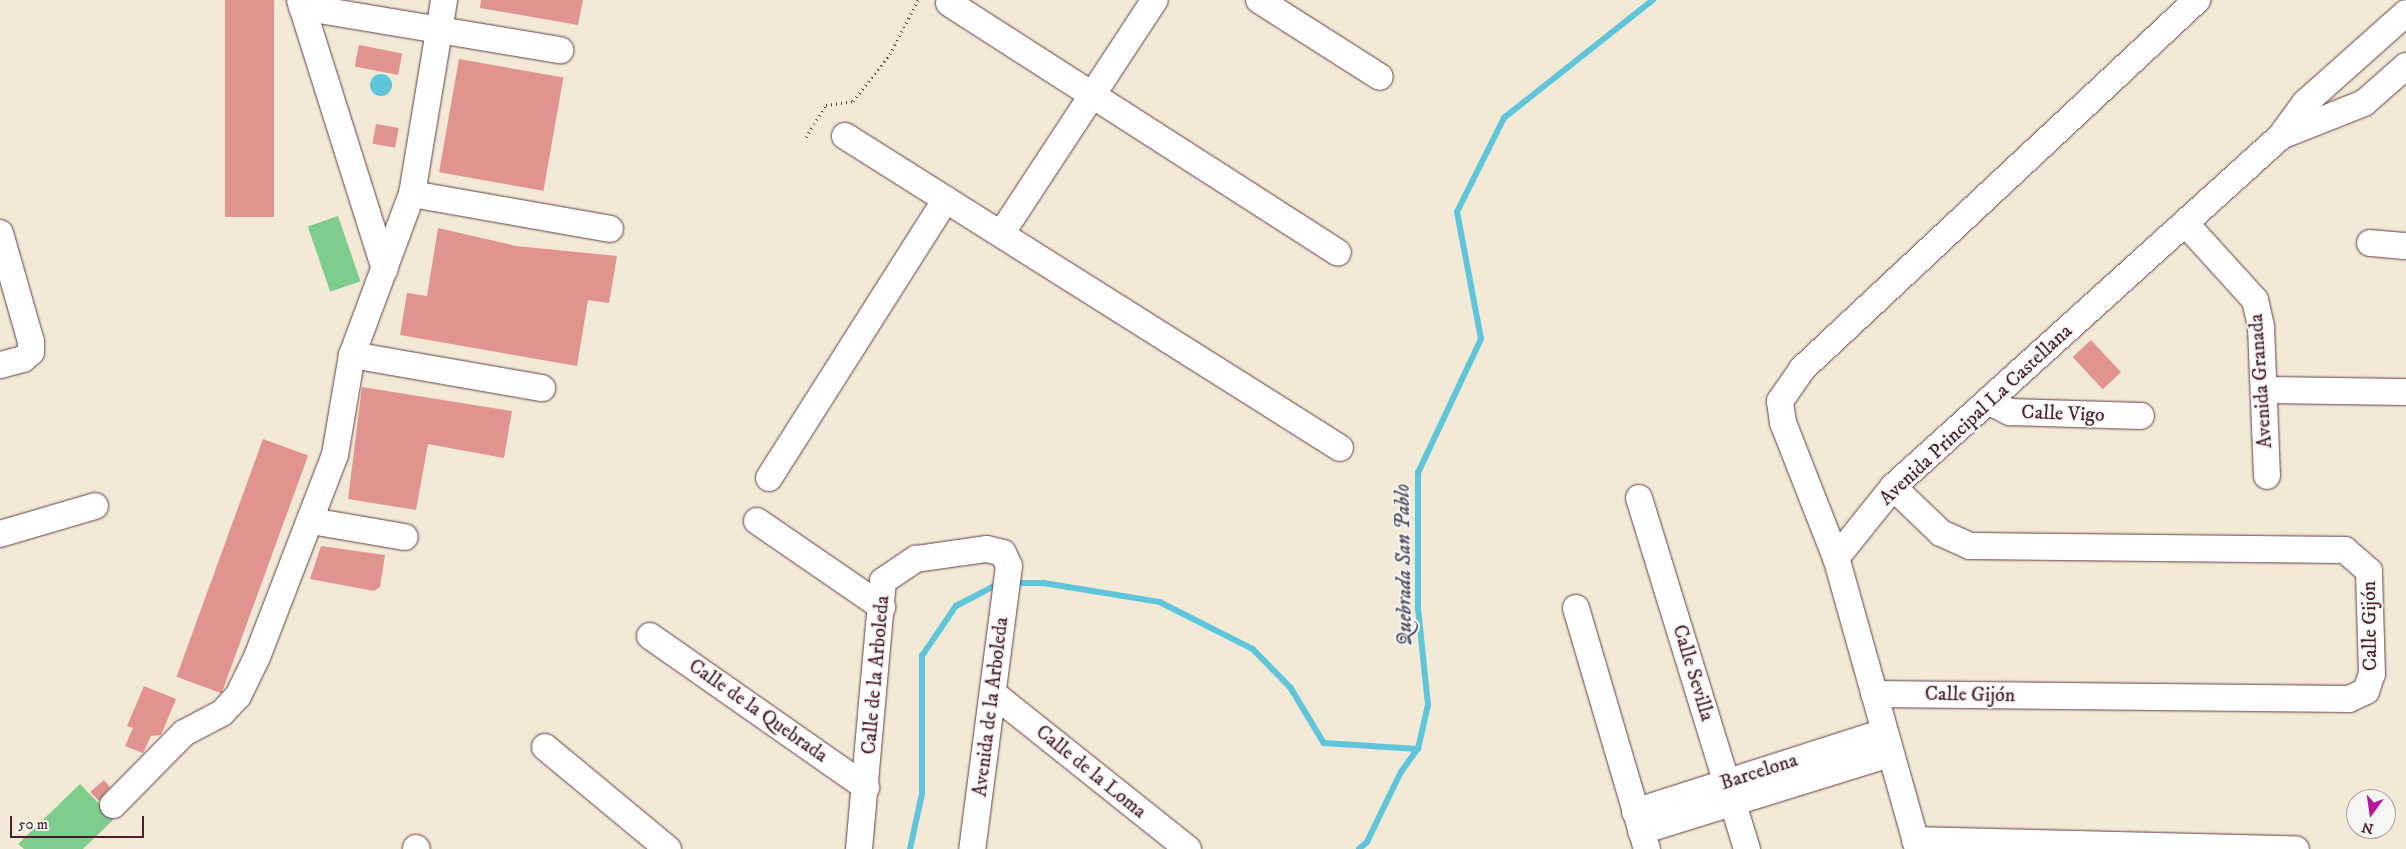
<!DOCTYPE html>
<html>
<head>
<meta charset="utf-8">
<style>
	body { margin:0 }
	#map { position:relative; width:2406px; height:849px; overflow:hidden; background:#f2e9d6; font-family:"IM FELL DW Pica",serif }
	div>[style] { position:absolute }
	.green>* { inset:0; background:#7ecd8d; transform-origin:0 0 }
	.water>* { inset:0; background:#5ec5db }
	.round { border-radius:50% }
	.stream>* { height:5.5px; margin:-2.75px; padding:0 2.75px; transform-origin:2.75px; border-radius:2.75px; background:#5ec5db }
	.building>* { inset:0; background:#e1938f; transform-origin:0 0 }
	.path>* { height:3px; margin-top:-1.5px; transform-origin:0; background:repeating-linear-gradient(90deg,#633d45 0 1px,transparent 0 5px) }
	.roads { filter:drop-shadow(0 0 1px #633d45) drop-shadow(0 0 1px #633d45) }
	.minor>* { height:26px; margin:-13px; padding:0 13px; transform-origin:13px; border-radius:13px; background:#fff }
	span { translate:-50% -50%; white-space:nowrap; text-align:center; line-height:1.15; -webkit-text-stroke:4px #f6f6f2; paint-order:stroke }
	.street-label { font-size:20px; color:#4a1f2b }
	.water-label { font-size:21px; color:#505160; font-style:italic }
	.north { position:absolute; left:2346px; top:789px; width:50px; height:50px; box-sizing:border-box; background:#f6f6f2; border:1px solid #b1a0a2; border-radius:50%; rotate:194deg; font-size:14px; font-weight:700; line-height:20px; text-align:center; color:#4a1f2b }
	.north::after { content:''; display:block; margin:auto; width:18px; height:22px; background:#b5179e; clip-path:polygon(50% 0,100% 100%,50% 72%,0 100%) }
	.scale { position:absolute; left:10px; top:816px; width:134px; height:22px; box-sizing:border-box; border:2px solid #4a1f2b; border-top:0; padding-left:6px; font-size:15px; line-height:18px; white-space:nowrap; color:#4a1f2b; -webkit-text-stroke:4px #f6f6f2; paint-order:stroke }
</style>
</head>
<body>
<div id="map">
	<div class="green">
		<i style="left:338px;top:216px;width:69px;height:32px;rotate:71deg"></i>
		<i style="clip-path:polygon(80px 784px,114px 819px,83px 849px,24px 849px,18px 844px)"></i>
	</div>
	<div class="water">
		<i class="round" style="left:370px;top:74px;width:22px;height:22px"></i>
	</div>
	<div class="stream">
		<i style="left:1014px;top:583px;width:30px"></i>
		<i style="left:1044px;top:583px;width:118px;rotate:9.3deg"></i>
		<i style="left:1160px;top:602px;width:104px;rotate:26.8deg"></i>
		<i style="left:1253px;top:649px;width:54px;rotate:45.7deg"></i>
		<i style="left:1291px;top:688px;width:64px;rotate:59deg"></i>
		<i style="left:1324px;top:743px;width:94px;rotate:3.7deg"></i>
		<i style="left:910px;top:849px;width:56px;rotate:-77.7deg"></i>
		<i style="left:922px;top:794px;width:138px;rotate:-90deg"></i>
		<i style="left:922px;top:656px;width:60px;rotate:-55.8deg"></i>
		<i style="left:956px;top:606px;width:50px;rotate:-27.6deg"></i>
		<i style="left:1359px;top:849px;width:11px;rotate:-41deg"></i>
		<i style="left:1367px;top:842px;width:78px;rotate:-64.1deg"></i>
		<i style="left:1401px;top:772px;width:29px;rotate:-54deg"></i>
		<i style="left:1418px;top:749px;width:45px;rotate:-77.2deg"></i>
		<i style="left:1428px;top:705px;width:97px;rotate:-95.9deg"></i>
		<i style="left:1418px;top:609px;width:136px;rotate:-90deg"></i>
		<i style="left:1418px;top:473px;width:148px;rotate:-64.8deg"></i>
		<i style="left:1481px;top:339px;width:129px;rotate:-100.7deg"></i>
		<i style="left:1457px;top:212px;width:105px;rotate:-63.4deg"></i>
		<i style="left:1504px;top:118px;width:190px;rotate:-38.4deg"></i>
	</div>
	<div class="building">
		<i style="left:225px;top:0;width:49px;height:217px"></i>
		<i style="clip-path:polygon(481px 0,583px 0,578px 25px,480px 8px)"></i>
		<i style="left:359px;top:45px;width:44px;height:22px;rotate:11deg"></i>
		<i style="left:459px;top:59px;width:106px;height:115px;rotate:10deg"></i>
		<i style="left:376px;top:124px;width:23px;height:20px;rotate:10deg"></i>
		<i style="clip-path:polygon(438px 228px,516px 246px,617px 256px,609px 303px,588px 300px,577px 366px,400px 335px,407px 293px,427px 296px)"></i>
		<i style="left:2091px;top:340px;width:44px;height:25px;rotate:47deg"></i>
		<i style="clip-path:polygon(362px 387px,512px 411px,504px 458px,428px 444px,416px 510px,348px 499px)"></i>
		<i style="left:263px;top:439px;width:48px;height:253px;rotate:20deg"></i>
		<i style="clip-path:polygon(321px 546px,385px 555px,380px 587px,374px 591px,310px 579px)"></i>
		<i style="clip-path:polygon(144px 686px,176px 699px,161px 735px,151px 736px,143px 753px,125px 746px,133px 728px,127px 726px)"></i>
		<i style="clip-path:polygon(104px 780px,110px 787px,99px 801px,90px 792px)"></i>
	</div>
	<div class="path">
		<i style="left:806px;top:137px;width:38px;rotate:-58deg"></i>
		<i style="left:826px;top:105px;width:27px;rotate:-8deg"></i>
		<i style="left:853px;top:101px;width:60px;rotate:-51.8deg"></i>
		<i style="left:890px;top:54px;width:61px;rotate:-62.6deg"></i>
	</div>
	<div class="roads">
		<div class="minor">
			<i style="left:300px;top:0;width:282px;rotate:72.5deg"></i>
			<i style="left:1259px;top:0;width:143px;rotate:32.5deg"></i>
			<i style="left:949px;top:3px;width:462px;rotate:32.7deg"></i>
			<i style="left:302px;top:7px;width:262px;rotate:9.5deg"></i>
			<i style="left:845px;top:136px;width:585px;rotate:32.22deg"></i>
			<i style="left:2281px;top:136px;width:89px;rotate:-21.7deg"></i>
			<i style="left:2364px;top:103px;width:56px;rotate:-41.4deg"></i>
			<i style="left:412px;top:194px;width:201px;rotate:10deg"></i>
			<i style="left:2185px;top:223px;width:104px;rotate:47.7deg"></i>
			<i style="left:2255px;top:300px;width:28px;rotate:77deg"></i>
			<i style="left:2261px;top:327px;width:149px;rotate:87.7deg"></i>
			<i style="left:0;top:233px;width:113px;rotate:74.1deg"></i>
			<i style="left:31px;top:342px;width:10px;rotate:90deg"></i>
			<i style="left:31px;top:352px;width:11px;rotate:139deg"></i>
			<i style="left:23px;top:359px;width:24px;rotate:165deg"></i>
			<i style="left:1001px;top:234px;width:280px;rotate:-56.7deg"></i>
			<i style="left:2370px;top:243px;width:36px;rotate:5deg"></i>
			<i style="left:352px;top:355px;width:193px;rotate:9.9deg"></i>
			<i style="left:2265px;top:390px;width:141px;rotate:0.8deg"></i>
			<i style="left:1988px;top:401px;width:25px;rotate:27deg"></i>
			<i style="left:2010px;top:412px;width:131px;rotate:1.7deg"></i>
			<i style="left:769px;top:478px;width:330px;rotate:-57.6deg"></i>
			<i style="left:1639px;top:498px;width:367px;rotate:72.9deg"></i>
			<i style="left:311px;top:521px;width:95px;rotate:9.7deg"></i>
			<i style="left:757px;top:521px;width:152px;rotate:34.5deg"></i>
			<i style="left:0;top:534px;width:99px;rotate:-16.4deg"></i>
			<i style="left:1836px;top:558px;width:91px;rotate:-51.2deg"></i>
			<i style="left:1893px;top:487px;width:523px;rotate:-42.13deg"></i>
			<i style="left:2281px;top:136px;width:41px;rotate:-54deg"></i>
			<i style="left:2305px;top:103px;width:135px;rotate:-41.7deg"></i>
			<i style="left:1576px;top:608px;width:251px;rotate:73.6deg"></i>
			<i style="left:650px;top:636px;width:264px;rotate:35deg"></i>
			<i style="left:1874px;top:694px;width:475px;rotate:0.6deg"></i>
			<i style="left:2349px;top:699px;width:19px;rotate:-25deg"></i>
			<i style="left:2366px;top:691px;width:18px;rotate:-71deg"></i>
			<i style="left:2372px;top:674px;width:103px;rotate:-91.7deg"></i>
			<i style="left:2369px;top:571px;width:32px;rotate:-139deg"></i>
			<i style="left:2345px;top:550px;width:375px;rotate:-179.4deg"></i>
			<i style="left:1970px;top:546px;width:32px;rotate:-156deg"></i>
			<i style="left:1941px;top:533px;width:66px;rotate:-136.2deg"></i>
			<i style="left:995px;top:695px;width:247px;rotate:38.6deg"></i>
			<i style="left:545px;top:747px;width:160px;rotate:39.7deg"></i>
			<i style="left:113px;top:805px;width:101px;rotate:-45.4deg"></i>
			<i style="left:184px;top:733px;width:43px;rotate:-27.8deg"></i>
			<i style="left:222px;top:713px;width:23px;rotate:-47deg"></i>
			<i style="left:238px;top:696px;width:43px;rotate:-64deg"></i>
			<i style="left:257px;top:657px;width:217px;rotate:-68.9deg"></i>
			<i style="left:335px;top:455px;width:101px;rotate:-80.4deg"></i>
			<i style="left:352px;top:355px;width:172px;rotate:-69.6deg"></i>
			<i style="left:412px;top:194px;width:197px;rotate:-80.6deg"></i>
			<i style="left:1635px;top:812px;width:262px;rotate:-17.8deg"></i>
			<i style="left:1641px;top:831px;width:261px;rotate:-17.2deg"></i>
			<i style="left:1915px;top:840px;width:381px;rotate:1.4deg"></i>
			<i style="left:416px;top:848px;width:1px;rotate:45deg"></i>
			<i style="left:859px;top:849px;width:269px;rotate:-84.9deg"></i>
			<i style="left:883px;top:581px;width:40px;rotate:-34deg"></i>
			<i style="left:916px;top:559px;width:72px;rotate:-8deg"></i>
			<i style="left:987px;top:549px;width:16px;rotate:14deg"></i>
			<i style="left:1003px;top:553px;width:14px;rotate:65deg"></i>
			<i style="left:1009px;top:566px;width:285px;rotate:97.4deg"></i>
			<i style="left:1918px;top:849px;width:302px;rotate:-105.7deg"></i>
			<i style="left:1836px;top:558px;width:145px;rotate:-111.4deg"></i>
			<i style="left:1783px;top:423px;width:22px;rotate:-98deg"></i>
			<i style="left:1780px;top:401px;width:39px;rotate:-55deg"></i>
			<i style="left:1802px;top:369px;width:541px;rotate:-43.05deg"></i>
		</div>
	</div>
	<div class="street-label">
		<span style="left:2261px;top:381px;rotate:-94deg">Avenida Granada</span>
		<span style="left:2063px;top:414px;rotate:2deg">Calle Vigo</span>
		<span style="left:1976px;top:415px;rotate:-43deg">Avenida Principal La Castellana</span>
		<span style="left:2370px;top:626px;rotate:-91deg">Calle Gijón</span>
		<span style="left:1693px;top:673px;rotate:73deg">Calle Sevilla</span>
		<span style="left:876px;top:675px;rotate:-85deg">Calle de la Arboleda</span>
		<span style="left:1970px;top:695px;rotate:1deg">Calle Gijón</span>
		<span style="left:991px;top:707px;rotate:-83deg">Avenida de la Arboleda</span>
		<span style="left:758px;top:711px;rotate:35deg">Calle de la Quebrada</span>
		<span style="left:1091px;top:772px;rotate:39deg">Calle de la Loma</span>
		<span style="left:1759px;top:772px;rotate:-18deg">Barcelona</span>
	</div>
	<div class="water-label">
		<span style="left:1404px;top:565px;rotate:-91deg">Quebrada San Pablo</span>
	</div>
	<div class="north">N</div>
	<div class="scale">50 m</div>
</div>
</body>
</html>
